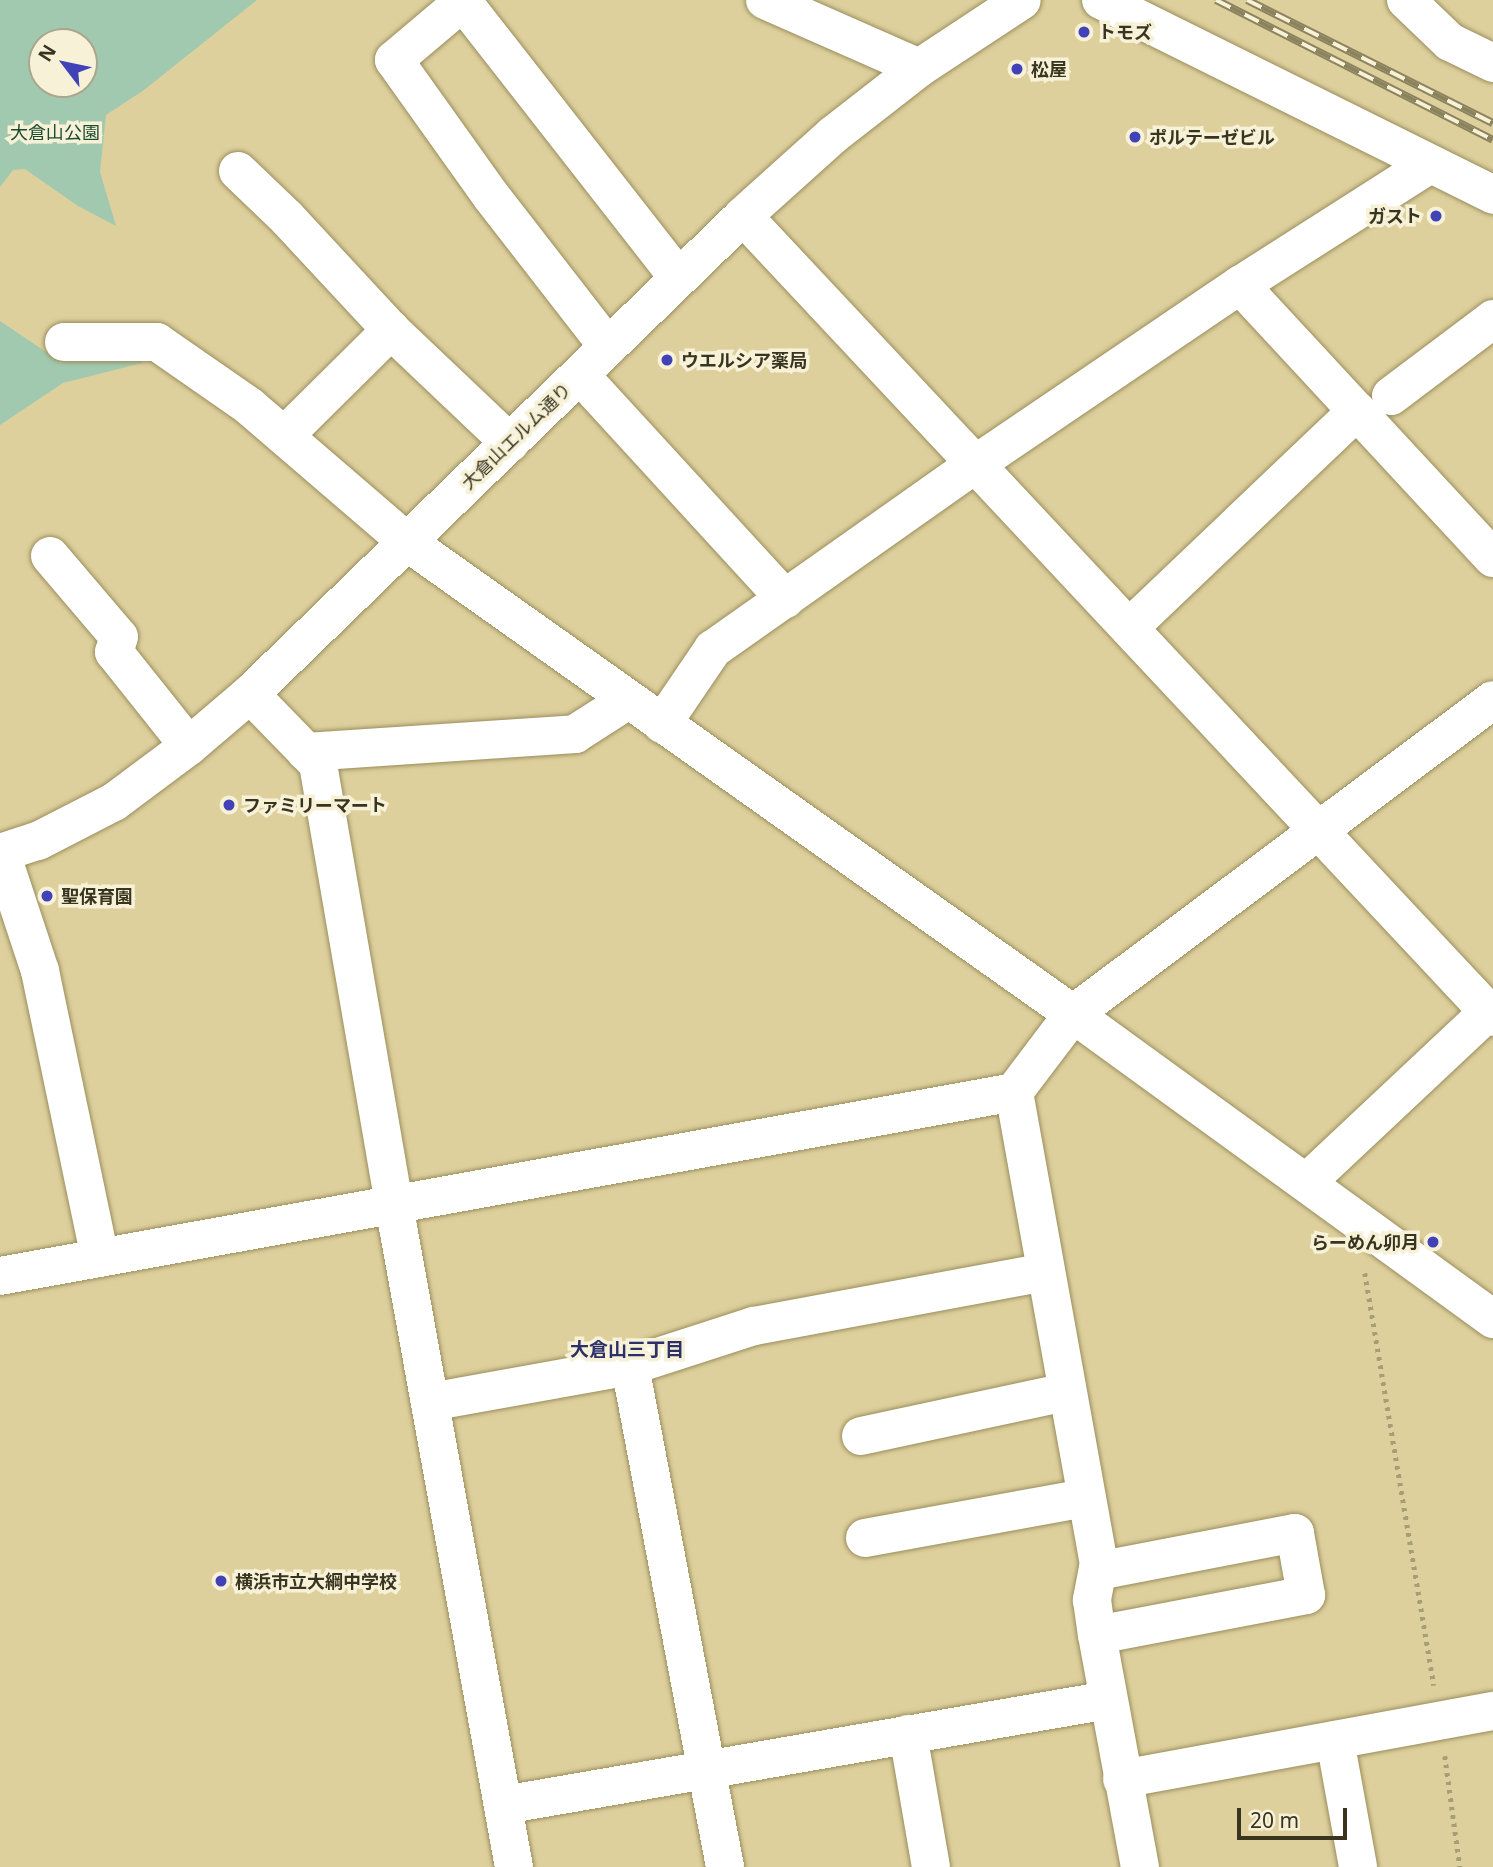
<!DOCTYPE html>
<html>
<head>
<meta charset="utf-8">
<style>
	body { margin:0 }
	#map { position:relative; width:1493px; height:1867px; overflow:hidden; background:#ddd09d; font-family:"Noto Sans","Noto Sans JP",sans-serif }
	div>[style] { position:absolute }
	.green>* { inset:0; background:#a1c9af }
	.path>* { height:4.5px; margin-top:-2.25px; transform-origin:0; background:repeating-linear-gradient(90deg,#a89e75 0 3.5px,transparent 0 8.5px) }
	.roads { filter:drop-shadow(0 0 2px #9a8e5d) drop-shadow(0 0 2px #9a8e5d) }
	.minor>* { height:38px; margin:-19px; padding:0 19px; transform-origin:19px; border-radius:19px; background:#fff }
	.rail>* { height:8px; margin-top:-4px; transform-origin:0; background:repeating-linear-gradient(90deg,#f7f1d7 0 16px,#8b825e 0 32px); box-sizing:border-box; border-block:2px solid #8b825e }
	.dots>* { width:19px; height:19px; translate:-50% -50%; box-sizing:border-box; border:4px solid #f7f1d7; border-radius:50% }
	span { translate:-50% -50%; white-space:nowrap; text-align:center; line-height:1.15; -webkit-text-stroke:7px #f7f1d7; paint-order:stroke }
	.poi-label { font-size:18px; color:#39341f; font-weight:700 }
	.left { translate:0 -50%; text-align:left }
	.right { translate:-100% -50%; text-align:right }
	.park-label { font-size:18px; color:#194c30 }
	.street-label { font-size:18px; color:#39341f }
	.neighbourhood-label { font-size:19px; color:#2b306a; font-weight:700 }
	.north { position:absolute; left:28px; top:28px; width:70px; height:70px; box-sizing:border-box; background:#f7f1d7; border:2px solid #aba58d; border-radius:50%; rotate:302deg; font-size:19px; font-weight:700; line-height:28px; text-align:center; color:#39341f }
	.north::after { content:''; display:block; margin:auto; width:24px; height:32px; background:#4142b7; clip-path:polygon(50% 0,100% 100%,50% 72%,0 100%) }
	.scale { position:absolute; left:1237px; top:1808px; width:110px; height:32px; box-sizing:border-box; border:4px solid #39341f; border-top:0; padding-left:9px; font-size:21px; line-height:24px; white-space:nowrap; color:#39341f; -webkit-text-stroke:5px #f7f1d7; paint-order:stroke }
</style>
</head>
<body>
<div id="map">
	<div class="green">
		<i style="clip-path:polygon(evenodd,0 0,257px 0,144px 90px,106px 115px,100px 172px,116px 226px,78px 206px,25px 169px,13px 170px,0 187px,0 0,42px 42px,84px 42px,84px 84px,42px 84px,42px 42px)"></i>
		<i style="clip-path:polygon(0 321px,55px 358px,145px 352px,142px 363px,63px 383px,0 425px)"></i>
	</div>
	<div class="path">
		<i style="left:1365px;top:1273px;width:418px;rotate:80.5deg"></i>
		<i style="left:1445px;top:1756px;width:112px;rotate:82.3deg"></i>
	</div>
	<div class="roads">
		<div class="minor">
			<i style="left:465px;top:0;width:93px;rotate:139.8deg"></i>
			<i style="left:394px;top:60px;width:167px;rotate:54.5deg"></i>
			<i style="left:491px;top:196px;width:191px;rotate:52.2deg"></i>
			<i style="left:765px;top:0;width:168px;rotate:23.8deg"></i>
			<i style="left:1101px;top:0;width:438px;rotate:26.4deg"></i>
			<i style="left:1406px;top:0;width:61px;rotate:43.7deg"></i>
			<i style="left:1450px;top:42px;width:48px;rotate:26deg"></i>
			<i style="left:463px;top:2px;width:350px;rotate:52deg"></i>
			<i style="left:238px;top:171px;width:68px;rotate:43.8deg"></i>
			<i style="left:287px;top:218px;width:153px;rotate:47.1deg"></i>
			<i style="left:391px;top:330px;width:164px;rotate:43.5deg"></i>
			<i style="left:743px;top:216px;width:1097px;rotate:46.88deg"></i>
			<i style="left:1240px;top:285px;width:372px;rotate:47.2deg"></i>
			<i style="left:64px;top:342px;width:93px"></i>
			<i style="left:157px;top:342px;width:112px;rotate:34.8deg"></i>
			<i style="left:249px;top:406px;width:208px;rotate:40.7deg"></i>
			<i style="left:407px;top:542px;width:816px;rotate:35.33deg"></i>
			<i style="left:1073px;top:1014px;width:519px;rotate:35.99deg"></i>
			<i style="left:580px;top:375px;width:304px;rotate:47.5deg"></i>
			<i style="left:1391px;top:396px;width:128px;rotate:-37deg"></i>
			<i style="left:284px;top:436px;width:151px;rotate:-44.7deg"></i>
			<i style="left:50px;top:556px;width:106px;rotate:49.6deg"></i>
			<i style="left:119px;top:637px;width:16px;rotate:108deg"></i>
			<i style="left:114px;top:652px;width:120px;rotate:51.4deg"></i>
			<i style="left:1129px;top:628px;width:315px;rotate:-43.6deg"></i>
			<i style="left:250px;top:694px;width:98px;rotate:45.8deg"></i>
			<i style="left:318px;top:764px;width:470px;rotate:80.2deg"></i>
			<i style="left:398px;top:1227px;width:650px;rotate:79.73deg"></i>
			<i style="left:662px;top:724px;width:91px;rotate:-55.8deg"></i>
			<i style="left:713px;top:649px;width:323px;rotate:-35.2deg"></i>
			<i style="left:977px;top:463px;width:318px;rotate:-34.1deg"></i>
			<i style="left:1240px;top:285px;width:225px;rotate:-32.5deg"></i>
			<i style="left:306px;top:752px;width:270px;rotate:-3.8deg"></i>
			<i style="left:575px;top:734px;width:63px;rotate:-32.7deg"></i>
			<i style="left:0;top:853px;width:40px;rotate:-18deg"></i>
			<i style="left:38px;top:841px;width:85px;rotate:-27.2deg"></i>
			<i style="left:114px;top:802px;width:94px;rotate:-36.7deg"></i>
			<i style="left:189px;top:746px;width:80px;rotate:-40.4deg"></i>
			<i style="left:250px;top:694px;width:687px;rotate:-44.11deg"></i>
			<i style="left:743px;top:216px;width:121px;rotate:-42deg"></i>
			<i style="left:833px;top:135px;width:109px;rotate:-37.9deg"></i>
			<i style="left:919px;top:68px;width:123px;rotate:-33.4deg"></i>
			<i style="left:1px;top:853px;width:124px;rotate:71.7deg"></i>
			<i style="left:40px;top:971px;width:293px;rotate:78.2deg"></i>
			<i style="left:1014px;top:1092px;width:479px;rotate:79.8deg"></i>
			<i style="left:1099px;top:1563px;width:38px;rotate:101deg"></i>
			<i style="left:1092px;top:1600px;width:35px;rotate:82deg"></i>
			<i style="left:1097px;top:1635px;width:236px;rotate:79.5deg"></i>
			<i style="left:1307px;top:1182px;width:248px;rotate:-43.2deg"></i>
			<i style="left:0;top:1276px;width:1031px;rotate:-10.28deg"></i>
			<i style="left:1014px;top:1092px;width:98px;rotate:-52.9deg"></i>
			<i style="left:1073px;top:1014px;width:524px;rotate:-36.78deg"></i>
			<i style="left:630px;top:1366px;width:510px;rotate:79.26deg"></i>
			<i style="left:430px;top:1402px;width:203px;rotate:-10.2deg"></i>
			<i style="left:630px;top:1366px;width:130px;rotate:-17.9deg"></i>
			<i style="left:754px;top:1326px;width:296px;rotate:-10.5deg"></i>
			<i style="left:861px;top:1436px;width:211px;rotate:-12.1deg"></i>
			<i style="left:865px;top:1538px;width:225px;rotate:-10.3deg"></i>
			<i style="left:1097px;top:1635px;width:213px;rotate:-10.8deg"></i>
			<i style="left:1306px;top:1595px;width:63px;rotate:-100.1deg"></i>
			<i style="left:1295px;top:1533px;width:201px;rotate:169.1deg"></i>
			<i style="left:908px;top:1734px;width:135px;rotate:80.2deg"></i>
			<i style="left:1335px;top:1740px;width:129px;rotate:79.7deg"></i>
			<i style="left:1122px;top:1779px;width:377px;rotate:-10.4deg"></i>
			<i style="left:504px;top:1805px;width:613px;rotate:-9.86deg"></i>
		</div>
	</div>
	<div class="rail">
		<i style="left:1216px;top:0;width:310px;rotate:26.8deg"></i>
		<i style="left:1247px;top:0;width:275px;rotate:26.6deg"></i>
	</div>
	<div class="dots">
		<i style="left:1084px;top:32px;background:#4142b7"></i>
		<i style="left:1017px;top:69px;background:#4142b7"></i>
		<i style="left:1135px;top:137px;background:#4142b7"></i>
		<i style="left:1436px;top:216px;background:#4142b7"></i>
		<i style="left:667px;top:360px;background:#4142b7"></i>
		<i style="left:229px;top:805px;background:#4142b7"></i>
		<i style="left:47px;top:896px;background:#4142b7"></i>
		<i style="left:1433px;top:1242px;background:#4142b7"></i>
		<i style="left:221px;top:1581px;background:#4142b7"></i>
	</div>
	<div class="poi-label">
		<span class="left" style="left:1098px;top:32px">トモズ</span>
		<span class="left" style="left:1031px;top:69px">松屋</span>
		<span class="left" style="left:1149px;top:137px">ポルテーゼビル</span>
		<span class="right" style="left:1422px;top:216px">ガスト</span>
		<span class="left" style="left:681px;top:360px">ウエルシア薬局</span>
		<span class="left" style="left:243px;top:805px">ファミリーマート</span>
		<span class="left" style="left:61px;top:896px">聖保育園</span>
		<span class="right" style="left:1419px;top:1242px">らーめん卯月</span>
		<span class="left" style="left:235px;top:1581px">横浜市立大綱中学校</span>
	</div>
	<div class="park-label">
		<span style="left:55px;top:132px">大倉山公園</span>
	</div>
	<div class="street-label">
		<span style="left:516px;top:436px;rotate:-44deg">大倉山エルム通り</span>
	</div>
	<div class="neighbourhood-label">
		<span style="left:627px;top:1350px">大倉山三丁目</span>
	</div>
	<div class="north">N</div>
	<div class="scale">20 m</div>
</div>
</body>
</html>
